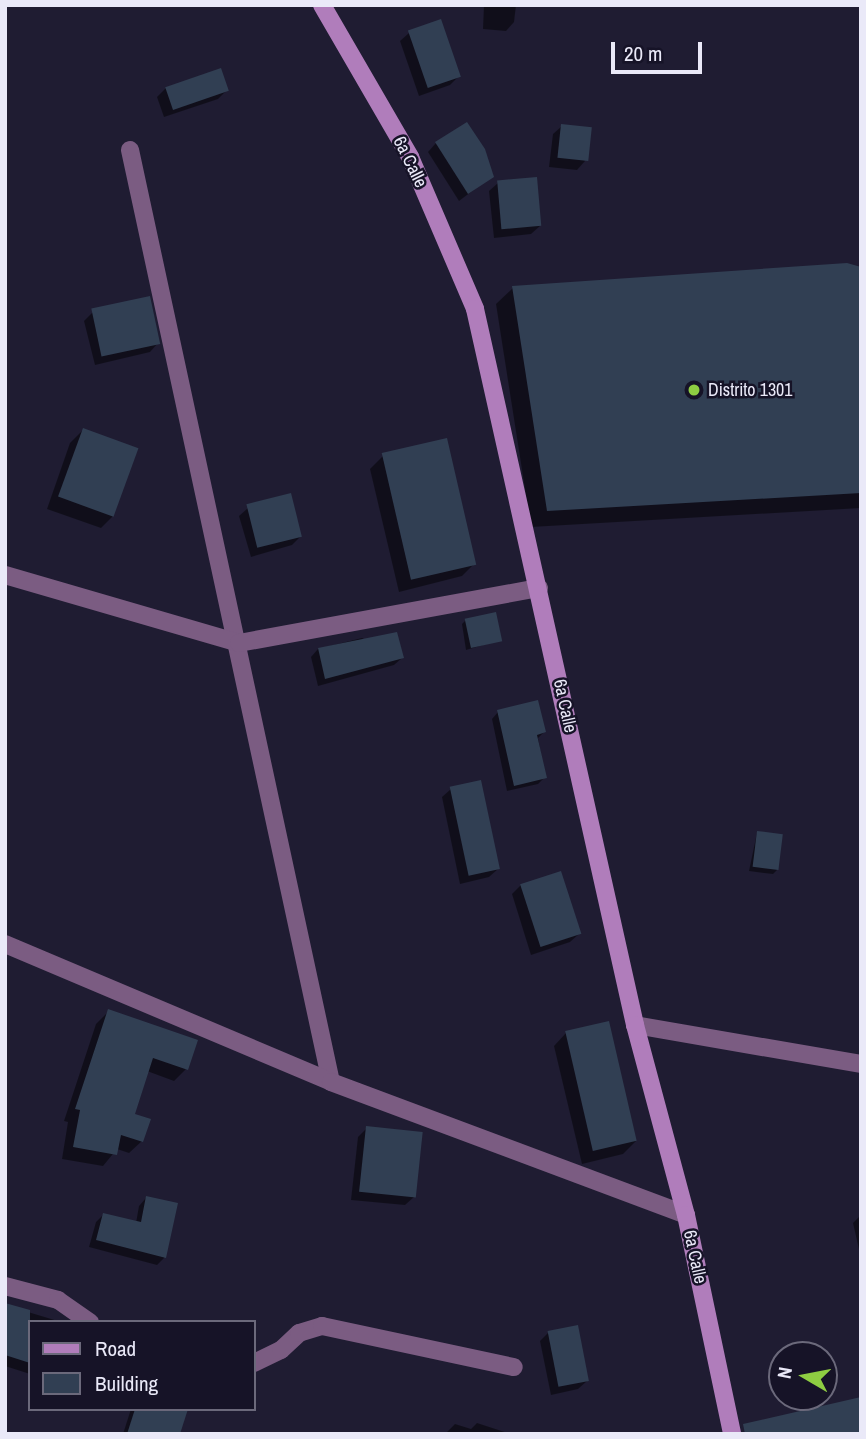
<!DOCTYPE html>
<html>
<head>
<meta charset="utf-8">
<style>
	body { margin:0 }
	#map { position:relative; width:866px; height:1439px; overflow:hidden; background:#1f1c32; font-family:"Archivo Narrow",sans-serif }
	div>[style] { position:absolute }
	.shadow>* { inset:0; background:#0007 }
	.building>* { inset:0; background:#313f53; transform-origin:0 0 }
	.minor>* { height:18px; margin:-9px; padding:0 9px; transform-origin:9px; border-radius:9px; background:#7b5c82 }
	.tertiary>* { height:18px; margin:-9px; padding:0 9px; transform-origin:9px; border-radius:9px; background:#7b5c82 }
	.secondary>* { height:18px; margin:-9px; padding:0 9px; transform-origin:9px; border-radius:9px; background:#b07dbb }
	.dots>* { width:19px; height:19px; translate:-50% -50%; box-sizing:border-box; border:4px solid #161327; border-radius:50% }
	span { translate:-50% -50%; white-space:nowrap; text-align:center; line-height:1.15; -webkit-text-stroke:5px #161327; paint-order:stroke }
	.street-label { font-size:18px; color:#eae9f8 }
	.poi-label { font-size:18px; color:#eae9f8 }
	.left { translate:0 -50%; text-align:left }
	.frame { position:absolute; inset:0; border:7px solid #eae9f8; pointer-events:none }
	.legend { position:absolute; left:28px; top:1320px; width:228px; height:91px; box-sizing:border-box; background:#161327; border:2px solid #6b697b; margin:0; padding:9px 12px; list-style:none; font-size:21px; color:#eae9f8 }
	.legend li { display:flex; align-items:center; gap:14px; height:35px }
	.legend b { width:35px; border:2px solid #6b697b }
	.north { position:absolute; left:768px; top:1341px; width:70px; height:70px; box-sizing:border-box; background:#161327; border:2px solid #6b697b; border-radius:50%; rotate:280deg; font-size:19px; font-weight:700; line-height:28px; text-align:center; color:#eae9f8 }
	.north::after { content:''; display:block; margin:auto; width:24px; height:32px; background:#8ecd42; clip-path:polygon(50% 0,100% 100%,50% 72%,0 100%) }
	.scale { position:absolute; left:611px; top:42px; width:91px; height:32px; box-sizing:border-box; border:4px solid #eae9f8; border-top:0; padding-left:9px; font-size:21px; line-height:24px; white-space:nowrap; color:#eae9f8; -webkit-text-stroke:5px #161327; paint-order:stroke }
</style>
</head>
<body>
<div id="map">
	<div class="shadow">
		<i style="clip-path:polygon(484px 5px,516px 5px,514px 22px,506px 31px,483px 29px)"></i>
		<i style="clip-path:polygon(409px 33px,459px 76px,450px 85px,419px 96px,400px 41px)"></i>
		<i style="clip-path:polygon(166px 88px,227px 90px,218px 99px,164px 117px,157px 97px)"></i>
		<i style="clip-path:polygon(562px 126px,585px 161px,577px 170px,549px 167px,553px 134px)"></i>
		<i style="clip-path:polygon(436px 143px,492px 176px,459px 201px,428px 152px)"></i>
		<i style="clip-path:polygon(498px 183px,540px 226px,531px 234px,494px 238px,489px 191px)"></i>
		<i style="clip-path:polygon(861px 269px,861px 508px,531px 527px,496px 304px,513px 288px)"></i>
		<i style="clip-path:polygon(93px 312px,158px 343px,150px 352px,95px 365px,84px 321px)"></i>
		<i style="clip-path:polygon(83px 430px,113px 516px,101px 528px,47px 509px,70px 443px)"></i>
		<i style="clip-path:polygon(383px 456px,475px 563px,462px 576px,399px 592px,370px 469px)"></i>
		<i style="clip-path:polygon(248px 508px,300px 537px,292px 545px,251px 557px,239px 516px)"></i>
		<i style="clip-path:polygon(466px 620px,500px 640px,466px 650px,462px 624px)"></i>
		<i style="clip-path:polygon(362px 638px,402px 658px,394px 665px,318px 686px,311px 657px,318px 649px)"></i>
		<i style="clip-path:polygon(498px 712px,544px 732px,538px 738px,545px 777px,538px 784px,507px 791px,492px 719px)"></i>
		<i style="clip-path:polygon(451px 789px,498px 869px,489px 877px,460px 884px,442px 797px)"></i>
		<i style="clip-path:polygon(757px 833px,777px 870px,773px 874px,749px 871px)"></i>
		<i style="clip-path:polygon(521px 885px,579px 934px,570px 942px,531px 955px,512px 894px)"></i>
		<i style="clip-path:polygon(109px 1011px,186px 1069px,174px 1081px,147px 1071px,133px 1115px,142px 1141px,129px 1153px,117px 1149px,103px 1166px,62px 1159px,68px 1122px,64px 1121px,96px 1024px)"></i>
		<i style="clip-path:polygon(566px 1033px,636px 1141px,623px 1154px,582px 1164px,554px 1046px)"></i>
		<i style="clip-path:polygon(367px 1128px,414px 1197px,405px 1205px,351px 1200px,358px 1137px)"></i>
		<i style="clip-path:polygon(146px 1198px,176px 1204px,164px 1258px,157px 1265px,89px 1247px,96px 1222px,103px 1215px,136px 1223px,139px 1206px)"></i>
		<i style="clip-path:polygon(861px 1215px,861px 1258px,853px 1223px)"></i>
		<i style="clip-path:polygon(5px 1305px,61px 1322px,30px 1322px,30px 1374px,5px 1366px)"></i>
		<i style="clip-path:polygon(549px 1332px,587px 1381px,578px 1389px,551px 1395px,540px 1341px)"></i>
		<i style="clip-path:polygon(131px 1409px,186px 1409px,178px 1434px,123px 1434px)"></i>
		<i style="clip-path:polygon(477px 1423px,511px 1434px,445px 1434px,455px 1424px,471px 1429px)"></i>
	</div>
	<div class="building">
		<i style="left:441px;top:19px;width:61px;height:35px;rotate:71deg"></i>
		<i style="left:221px;top:68px;width:24px;height:59px;rotate:71deg"></i>
		<i style="clip-path:polygon(467px 122px,485px 149px,494px 177px,468px 194px,435px 142px)"></i>
		<i style="left:561px;top:124px;width:31px;height:34px;rotate:6deg"></i>
		<i style="left:537px;top:177px;width:49px;height:40px;rotate:85deg"></i>
		<i style="clip-path:polygon(847px 263px,861px 267px,861px 493px,547px 511px,512px 286px)"></i>
		<i style="left:150px;top:296px;width:49px;height:60px;rotate:78deg"></i>
		<i style="left:83px;top:428px;width:59px;height:73px;rotate:20deg"></i>
		<i style="left:447px;top:438px;width:130px;height:67px;rotate:77deg"></i>
		<i style="left:291px;top:493px;width:45px;height:46px;rotate:76deg"></i>
		<i style="left:496px;top:612px;width:30px;height:32px;rotate:78deg"></i>
		<i style="clip-path:polygon(397px 632px,404px 658px,325px 679px,318px 648px)"></i>
		<i style="clip-path:polygon(538px 700px,546px 732px,537px 735px,547px 778px,514px 786px,497px 710px)"></i>
		<i style="left:481px;top:780px;width:91px;height:32px;rotate:78deg"></i>
		<i style="left:757px;top:831px;width:26px;height:36px;rotate:7deg"></i>
		<i style="left:561px;top:871px;width:66px;height:43px;rotate:72deg"></i>
		<i style="clip-path:polygon(108px 1009px,198px 1040px,188px 1070px,153px 1058px,135px 1114px,151px 1119px,143px 1142px,121px 1135px,117px 1155px,73px 1147px,80px 1110px,75px 1109px)"></i>
		<i style="left:609px;top:1021px;width:123px;height:45px;rotate:77deg"></i>
		<i style="left:366px;top:1126px;width:57px;height:66px;rotate:6deg"></i>
		<i style="clip-path:polygon(146px 1196px,178px 1203px,166px 1258px,96px 1240px,103px 1213px,141px 1222px)"></i>
		<i style="clip-path:polygon(5px 1303px,30px 1310px,30px 1363px,5px 1355px)"></i>
		<i style="left:578px;top:1325px;width:57px;height:31px;rotate:79deg"></i>
		<i style="clip-path:polygon(861px 1397px,861px 1434px,745px 1434px,743px 1424px)"></i>
		<i style="clip-path:polygon(135px 1409px,188px 1409px,180px 1434px,127px 1434px)"></i>
	</div>
	<div class="minor">
		<i style="left:130px;top:150px;width:953px;rotate:77.83deg"></i>
		<i style="left:5px;top:575px;width:244px;rotate:16.2deg"></i>
		<i style="left:239px;top:643px;width:305px;rotate:-10.4deg"></i>
		<i style="left:635px;top:1025px;width:229px;rotate:9.8deg"></i>
		<i style="left:5px;top:1286px;width:55px;rotate:14.8deg"></i>
		<i style="left:58px;top:1300px;width:39px;rotate:35deg"></i>
		<i style="left:254px;top:1363px;width:30px;rotate:-26deg"></i>
		<i style="left:281px;top:1350px;width:25px;rotate:-43deg"></i>
		<i style="left:299px;top:1333px;width:24px;rotate:-17deg"></i>
		<i style="left:322px;top:1326px;width:196px;rotate:12.1deg"></i>
	</div>
	<div class="tertiary">
		<i style="left:5px;top:944px;width:354px;rotate:22.9deg"></i>
		<i style="left:331px;top:1082px;width:379px;rotate:20.5deg"></i>
	</div>
	<div class="secondary">
		<i style="left:322px;top:5px;width:176px;rotate:59.9deg"></i>
		<i style="left:410px;top:157px;width:165px;rotate:66.8deg"></i>
		<i style="left:475px;top:309px;width:734px;rotate:77.4deg"></i>
		<i style="left:635px;top:1025px;width:197px;rotate:75deg"></i>
		<i style="left:686px;top:1215px;width:224px;rotate:78.1deg"></i>
	</div>
	<div class="dots">
		<i style="left:694px;top:390px;background:#8ecd42"></i>
	</div>
	<div class="street-label">
		<span style="left:410px;top:162px;rotate:64deg">6a Calle</span>
		<span style="left:565px;top:706px;rotate:78deg">6a Calle</span>
		<span style="left:695px;top:1257px;rotate:78deg">6a Calle</span>
	</div>
	<div class="poi-label">
		<span class="left" style="left:708px;top:390px">Distrito 1301</span>
	</div>
	<div class="frame"></div>
	<ul class="legend">
	<li><b style="height:9px;background:#b07dbb"></b>Road</li>
	<li><b style="height:19px;background:#313f53"></b>Building</li>
	</ul>
	<div class="north">N</div>
	<div class="scale">20 m</div>
</div>
</body>
</html>
